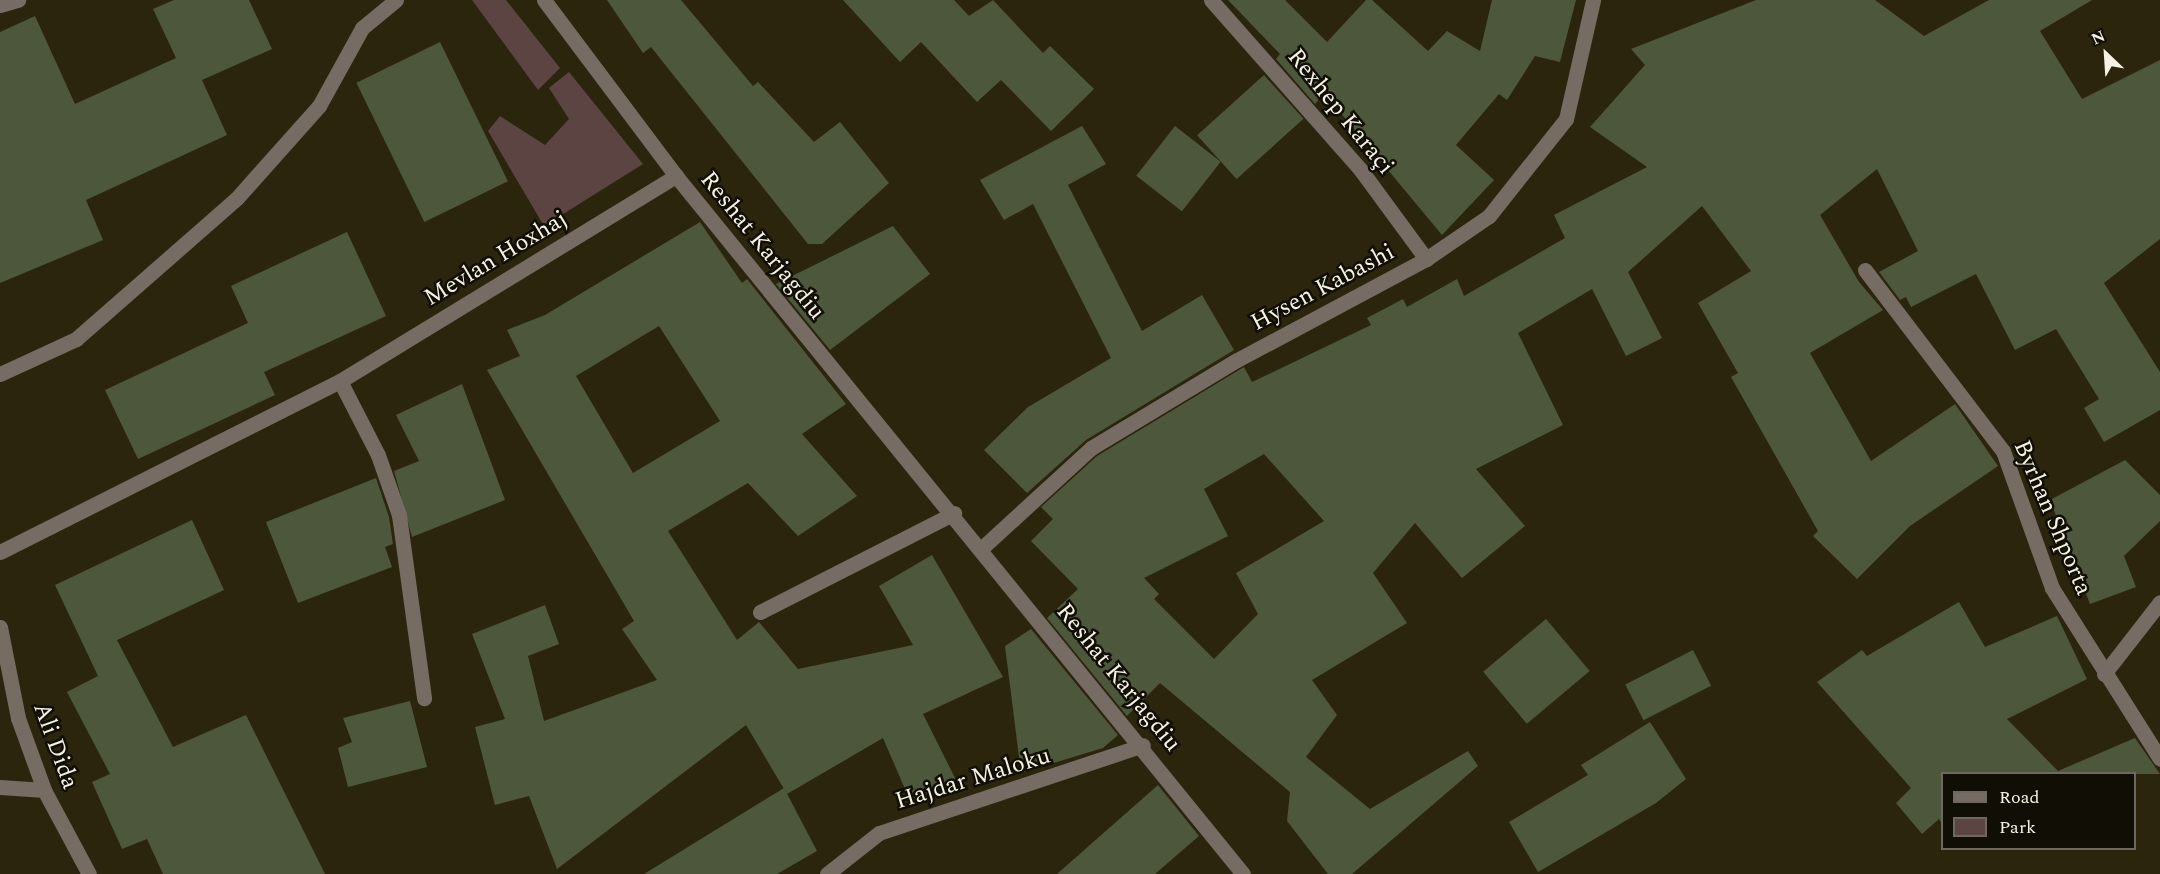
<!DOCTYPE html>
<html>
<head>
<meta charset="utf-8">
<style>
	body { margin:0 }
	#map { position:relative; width:2160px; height:874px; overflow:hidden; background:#2c250e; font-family:Spectral,serif }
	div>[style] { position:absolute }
	.green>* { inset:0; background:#5b4441 }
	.building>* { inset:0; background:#4d573b; transform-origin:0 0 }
	.minor>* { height:15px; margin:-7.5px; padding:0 7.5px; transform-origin:7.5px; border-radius:7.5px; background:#766c64 }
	span { translate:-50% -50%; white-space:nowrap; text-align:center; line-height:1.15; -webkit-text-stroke:5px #110e05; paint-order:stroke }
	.street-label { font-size:24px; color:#f6f2e4 }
	.legend { position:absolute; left:1941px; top:772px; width:195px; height:78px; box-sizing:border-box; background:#110e05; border:2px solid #6d695e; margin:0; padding:8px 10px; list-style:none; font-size:18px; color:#f6f2e4 }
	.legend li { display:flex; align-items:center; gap:12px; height:30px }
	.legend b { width:30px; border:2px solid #6d695e }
	.north { position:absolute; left:2076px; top:24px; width:60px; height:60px; -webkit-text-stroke:4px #110e05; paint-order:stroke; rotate:335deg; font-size:16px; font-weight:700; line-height:24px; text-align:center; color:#f6f2e4 }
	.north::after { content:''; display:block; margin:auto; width:21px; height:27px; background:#f6f2e4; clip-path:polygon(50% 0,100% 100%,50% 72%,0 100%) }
</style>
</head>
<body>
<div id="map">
	<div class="green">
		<i style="clip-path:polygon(472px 0,506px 0,560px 68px,538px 90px)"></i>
		<i style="clip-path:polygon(569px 72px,643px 164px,544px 226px,488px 131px,500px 116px,545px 145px,569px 119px,549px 88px)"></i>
	</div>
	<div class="building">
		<i style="clip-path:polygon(174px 0,249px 0,272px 49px,202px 80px,227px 135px,86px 200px,103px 240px,0 283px,0 32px,35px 16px,75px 104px,176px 58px,153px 9px)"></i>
		<i style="clip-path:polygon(607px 0,681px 0,753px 86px,758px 82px,814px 142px,840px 122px,889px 183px,822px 244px,808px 244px,651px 47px,643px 53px)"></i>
		<i style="clip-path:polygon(843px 0,954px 0,969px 16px,993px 0,1043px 53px,1050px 46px,1094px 89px,1051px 131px,1001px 80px,977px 102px,921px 42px,900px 62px)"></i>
		<i style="clip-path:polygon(1228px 0,1285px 0,1327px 42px,1366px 0,1372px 0,1428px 51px,1447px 31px,1480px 51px,1492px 0,1576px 0,1560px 62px,1535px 56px,1507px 100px,1499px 94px,1456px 145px,1494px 180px,1442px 235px,1324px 93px,1315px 104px,1276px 59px,1280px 54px)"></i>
		<i style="clip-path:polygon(evenodd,1756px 0,1875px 0,1924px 36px,1989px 0,2092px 0,2040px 31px,2082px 99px,2160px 60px,2160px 239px,2104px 283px,2160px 372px,2160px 410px,2104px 442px,2084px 408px,2099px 399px,2056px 329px,2015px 350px,1976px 274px,1911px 307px,1906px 297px,1900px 300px,1879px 272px,1918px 251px,1877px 169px,1820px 215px,1859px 282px,1883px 310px,1810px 353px,1871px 461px,1955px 404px,1998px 466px,1910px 526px,1857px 579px,1813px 536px,1818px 531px,1731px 377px,1738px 373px,1698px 303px,1751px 271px,1702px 206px,1628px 272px,1662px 338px,1626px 356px,1592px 289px,1518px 333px,1563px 425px,1476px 469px,1525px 526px,1462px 578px,1415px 523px,1373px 573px,1407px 623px,1312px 680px,1337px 715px,1306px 757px,1370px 809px,1468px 751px,1478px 766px,1352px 874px,1328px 874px,1287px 821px,1290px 792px,1160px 683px,1127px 716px,1047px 618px,1078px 589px,1031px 541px,1053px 519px,1041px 507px,1097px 456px,1244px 367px,1252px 382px,1371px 325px,1367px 318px,1403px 299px,1407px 307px,1457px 279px,1464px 296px,1565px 238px,1554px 215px,1647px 167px,1590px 127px,1645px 65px,1631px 49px,1756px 0,1264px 454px,1324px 521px,1236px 573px,1258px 614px,1214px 659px,1154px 599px,1159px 594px,1144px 578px,1228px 536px,1204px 489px,1264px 454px)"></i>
		<i style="left:440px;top:42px;width:155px;height:93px;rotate:64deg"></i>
		<i style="left:1264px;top:75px;width:59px;height:90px;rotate:48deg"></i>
		<i style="clip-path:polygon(1082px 126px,1106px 164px,1068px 185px,1142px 331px,1202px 295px,1234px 350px,1086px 440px,1027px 493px,984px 450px,1028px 407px,1111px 358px,1033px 204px,1004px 220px,980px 180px)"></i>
		<i style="left:1175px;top:126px;width:58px;height:63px;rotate:38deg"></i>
		<i style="clip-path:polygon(evenodd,700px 222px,742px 283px,747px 279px,846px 404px,802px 434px,857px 496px,798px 536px,748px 483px,668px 531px,737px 640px,759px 622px,798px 669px,913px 645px,879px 586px,932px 555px,1003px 677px,923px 714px,956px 780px,911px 803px,883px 738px,787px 794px,746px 725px,557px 869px,529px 796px,495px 805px,475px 727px,505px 719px,472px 634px,545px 605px,559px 644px,528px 656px,544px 721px,657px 680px,622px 629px,634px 621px,487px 370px,520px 356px,507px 330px,545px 315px,700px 222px,659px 326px,720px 421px,633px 473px,576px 376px,659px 326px)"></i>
		<i style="clip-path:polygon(893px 226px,930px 274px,830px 350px,776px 284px)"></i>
		<i style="clip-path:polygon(347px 232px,386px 316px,264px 372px,275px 395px,138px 459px,105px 390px,248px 323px,231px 286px)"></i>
		<i style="clip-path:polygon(462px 384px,505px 500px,412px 537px,394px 471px,419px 461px,396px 415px)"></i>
		<i style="clip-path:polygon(2125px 460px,2160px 495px,2160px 521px,2124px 556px,2136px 587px,2090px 604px,2050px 500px)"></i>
		<i style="clip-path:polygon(376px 478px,389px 517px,393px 544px,385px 547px,392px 567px,298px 603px,266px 522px)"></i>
		<i style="clip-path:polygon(192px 520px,224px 590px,117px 640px,173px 747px,246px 715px,325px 874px,163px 874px,147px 839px,122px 849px,92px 782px,110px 774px,67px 692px,98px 676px,55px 585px)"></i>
		<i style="clip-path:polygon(1959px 602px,1985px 647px,2057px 616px,2087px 679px,2007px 719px,2058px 771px,2135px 738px,2160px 774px,1942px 774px,1942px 824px,1939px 819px,1922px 834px,1896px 803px,1911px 788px,1817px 682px,1862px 650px,1867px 656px)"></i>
		<i style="left:1546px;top:619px;width:68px;height:82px;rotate:50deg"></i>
		<i style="clip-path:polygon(1031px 629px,1118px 735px,1103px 748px,1021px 773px,1005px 646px)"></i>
		<i style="left:1693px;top:650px;width:40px;height:76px;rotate:63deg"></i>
		<i style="clip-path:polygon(410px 701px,427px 767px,348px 787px,338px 748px,352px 742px,343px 718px)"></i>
		<i style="clip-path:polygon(1650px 722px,1686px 779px,1656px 803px,1538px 872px,1509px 822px,1588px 775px,1581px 765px)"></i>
		<i style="clip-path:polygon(1158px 785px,1199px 836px,1155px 874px,1057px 874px)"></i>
		<i style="clip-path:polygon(784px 788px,817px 851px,777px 874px,644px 874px)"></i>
	</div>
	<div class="minor">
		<i style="left:544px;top:0;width:220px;rotate:53.1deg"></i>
		<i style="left:676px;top:176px;width:899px;rotate:50.91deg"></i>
		<i style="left:1211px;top:0;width:225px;rotate:48.6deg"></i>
		<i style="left:1360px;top:169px;width:112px;rotate:53.7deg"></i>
		<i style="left:0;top:5px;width:19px;rotate:-16deg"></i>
		<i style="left:1865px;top:270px;width:228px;rotate:52.7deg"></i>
		<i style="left:2003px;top:451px;width:145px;rotate:70.3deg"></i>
		<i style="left:2052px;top:588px;width:202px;rotate:57.7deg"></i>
		<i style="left:0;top:374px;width:84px;rotate:-24.7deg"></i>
		<i style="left:76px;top:339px;width:213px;rotate:-41.2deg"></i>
		<i style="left:236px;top:199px;width:125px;rotate:-48.3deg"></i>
		<i style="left:319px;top:106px;width:89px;rotate:-61.1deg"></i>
		<i style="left:362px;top:28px;width:44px;rotate:-39.5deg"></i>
		<i style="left:340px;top:381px;width:83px;rotate:62.8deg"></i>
		<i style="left:378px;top:455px;width:64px;rotate:70.7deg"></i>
		<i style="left:399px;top:515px;width:185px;rotate:82.2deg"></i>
		<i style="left:983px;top:547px;width:147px;rotate:-42.5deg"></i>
		<i style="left:1091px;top:448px;width:170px;rotate:-31.1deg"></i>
		<i style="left:1237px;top:360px;width:214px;rotate:-28.1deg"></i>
		<i style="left:1426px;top:259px;width:76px;rotate:-34.3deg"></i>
		<i style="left:1489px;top:216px;width:124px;rotate:-51.6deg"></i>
		<i style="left:1566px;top:119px;width:122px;rotate:-77.2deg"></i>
		<i style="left:0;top:552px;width:381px;rotate:-26.7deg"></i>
		<i style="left:340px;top:381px;width:394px;rotate:-31.4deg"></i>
		<i style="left:760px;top:612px;width:218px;rotate:-27deg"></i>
		<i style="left:0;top:627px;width:93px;rotate:78.8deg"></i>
		<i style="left:18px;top:718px;width:77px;rotate:70.1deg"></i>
		<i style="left:44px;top:790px;width:95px;rotate:61.8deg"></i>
		<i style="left:2104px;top:674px;width:91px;rotate:-52.1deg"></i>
		<i style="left:0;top:787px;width:44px;rotate:3.9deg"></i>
		<i style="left:827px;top:874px;width:66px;rotate:-38.3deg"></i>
		<i style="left:879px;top:833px;width:278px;rotate:-18.4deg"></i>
	</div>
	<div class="street-label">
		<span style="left:1340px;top:112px;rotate:51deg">Rexhep Karaçi</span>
		<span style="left:762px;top:246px;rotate:51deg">Reshat Karjagdiu</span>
		<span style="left:496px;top:259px;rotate:-31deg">Mevlan Hoxhaj</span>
		<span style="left:1323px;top:288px;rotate:-28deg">Hysen Kabashi</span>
		<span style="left:2052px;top:518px;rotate:67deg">Byrhan Shporta</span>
		<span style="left:1118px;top:678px;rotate:51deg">Reshat Karjagdiu</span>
		<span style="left:55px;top:746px;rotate:70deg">Ali Dida</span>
		<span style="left:973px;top:779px;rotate:-17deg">Hajdar Maloku</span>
	</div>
	<ul class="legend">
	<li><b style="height:8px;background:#766c64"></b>Road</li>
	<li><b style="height:16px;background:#5b4441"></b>Park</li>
	</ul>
	<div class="north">N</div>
</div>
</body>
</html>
